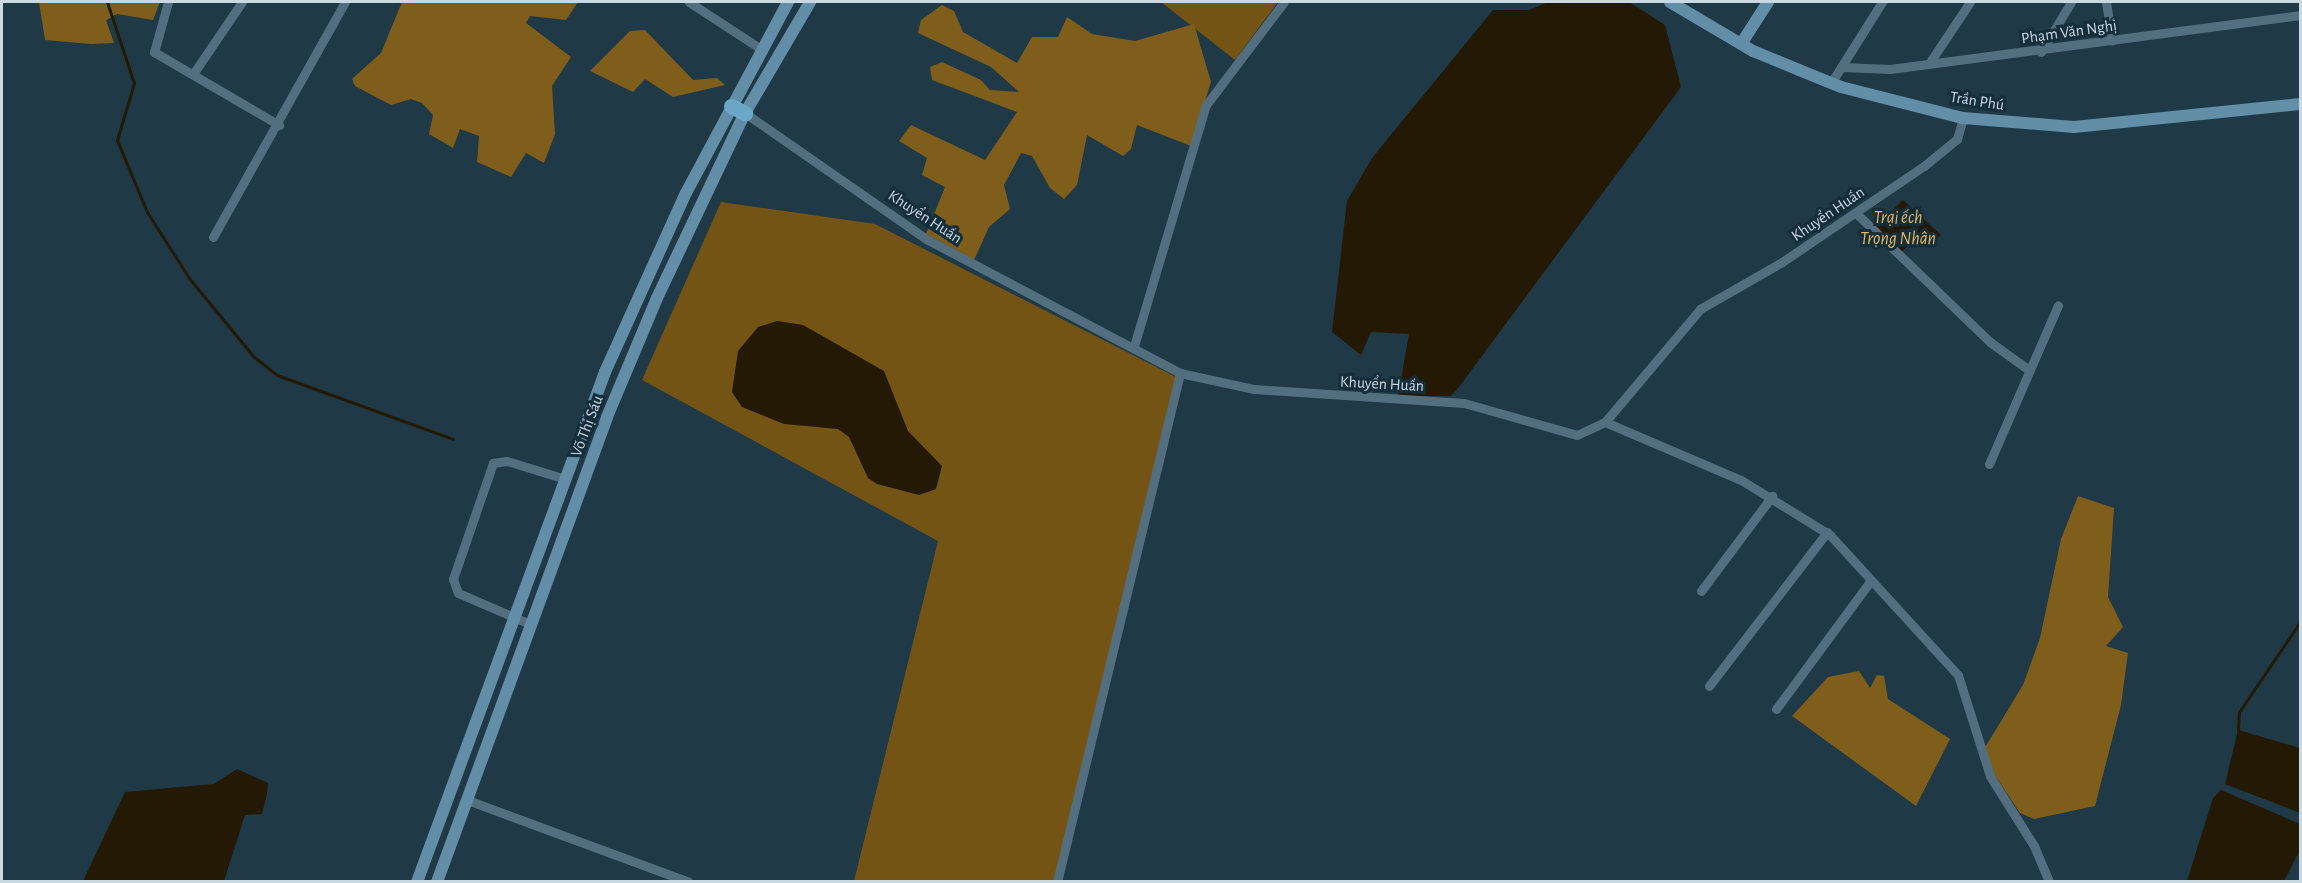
<!DOCTYPE html>
<html>
<head>
<meta charset="utf-8">
<style>
	body { margin:0 }
	#map { position:relative; width:2302px; height:883px; overflow:hidden; background:#1f3947; font-family:"Alegreya Sans",sans-serif }
	div>[style] { position:absolute }
	.green>* { inset:0; background:#735415 }
	.forest>* { inset:0; background:#7f5e1b }
	.water>* { inset:0; background:#241905 }
	.stream>* { height:3px; margin:-1.5px; padding:0 1.5px; transform-origin:1.5px; border-radius:1.5px; background:#241905 }
	.street>* { height:9px; margin:-4.5px; padding:0 4.5px; transform-origin:4.5px; border-radius:4.5px; background:#536f7f }
	.secondary>* { height:12px; margin:-6px; padding:0 6px; transform-origin:6px; border-radius:6px; background:#628ea8 }
	.primary>* { height:15px; margin:-7.5px; padding:0 7.5px; transform-origin:7.5px; border-radius:7.5px; background:#6ca7c8 }
	span { translate:-50% -50%; white-space:nowrap; text-align:center; line-height:1.15; -webkit-text-stroke:6px #152e3c; paint-order:stroke }
	.street-label { font-size:16px; color:#c9d8e1 }
	.water-label { font-size:18px; color:#e8b75d; font-style:italic }
	.frame { position:absolute; inset:0; border:3px solid #c9d8e1; pointer-events:none }
</style>
</head>
<body>
<div id="map">
	<div class="green">
		<i style="clip-path:polygon(1161px 2px,1278px 2px,1235px 60px)"></i>
		<i style="clip-path:polygon(721px 202px,875px 224px,1180px 379px,1056px 881px,854px 881px,938px 541px,642px 380px)"></i>
	</div>
	<div class="forest">
		<i style="clip-path:polygon(39px 2px,160px 2px,153px 20px,117px 14px,106px 20px,114px 43px,91px 44px,45px 40px)"></i>
		<i style="clip-path:polygon(402px 2px,578px 2px,566px 20px,530px 16px,526px 23px,571px 57px,552px 86px,555px 134px,544px 163px,526px 153px,511px 177px,477px 162px,479px 136px,460px 129px,453px 148px,429px 134px,433px 115px,422px 103px,411px 99px,391px 105px,355px 86px,352px 79px,381px 53px)"></i>
		<i style="clip-path:polygon(942px 5px,954px 11px,963px 32px,1017px 63px,1032px 37px,1058px 37px,1067px 17px,1092px 34px,1135px 41px,1194px 24px,1211px 82px,1191px 146px,1137px 125px,1131px 149px,1123px 156px,1087px 135px,1077px 185px,1064px 199px,1050px 188px,1032px 156px,1021px 153px,1004px 185px,1010px 209px,989px 227px,974px 260px,926px 234px,945px 187px,922px 175px,927px 158px,899px 141px,911px 125px,985px 160px,1017px 112px,932px 80px,930px 67px,942px 62px,981px 80px,990px 90px,1019px 92px,991px 67px,918px 33px,921px 20px)"></i>
		<i style="clip-path:polygon(645px 30px,693px 80px,717px 78px,725px 85px,673px 97px,645px 79px,633px 92px,590px 71px,630px 31px)"></i>
		<i style="clip-path:polygon(2078px 496px,2114px 508px,2108px 597px,2123px 627px,2106px 646px,2128px 653px,2121px 705px,2095px 806px,2034px 819px,2020px 813px,1981px 754px,2023px 685px,2040px 638px,2061px 539px)"></i>
		<i style="clip-path:polygon(1859px 671px,1870px 688px,1877px 675px,1884px 676px,1888px 699px,1950px 739px,1916px 806px,1792px 716px,1828px 677px)"></i>
	</div>
	<div class="water">
		<i style="clip-path:polygon(1548px 2px,1629px 2px,1665px 25px,1681px 87px,1459px 387px,1451px 396px,1398px 396px,1409px 334px,1371px 332px,1361px 355px,1332px 332px,1347px 201px,1372px 158px,1493px 10px,1529px 10px)"></i>
		<i style="clip-path:polygon(1903px 200px,1941px 235px,1932px 244px,1921px 232px,1898px 256px,1872px 230px)"></i>
		<i style="clip-path:polygon(777px 321px,803px 325px,884px 371px,908px 431px,942px 466px,936px 489px,919px 495px,877px 484px,868px 478px,849px 437px,838px 429px,784px 424px,742px 407px,732px 392px,738px 351px,758px 327px)"></i>
		<i style="clip-path:polygon(2238px 730px,2300px 748px,2300px 813px,2225px 784px)"></i>
		<i style="clip-path:polygon(237px 769px,268px 783px,267px 794px,262px 814px,245px 815px,224px 881px,83px 881px,125px 792px,214px 784px)"></i>
		<i style="clip-path:polygon(2221px 790px,2300px 824px,2300px 850px,2284px 881px,2187px 881px,2213px 798px)"></i>
	</div>
	<div class="stream">
		<i style="left:107px;top:2px;width:85px;rotate:71.6deg"></i>
		<i style="left:134px;top:83px;width:59px;rotate:106.6deg"></i>
		<i style="left:117px;top:140px;width:78px;rotate:67.4deg"></i>
		<i style="left:147px;top:212px;width:78px;rotate:57.5deg"></i>
		<i style="left:189px;top:278px;width:102px;rotate:50.6deg"></i>
		<i style="left:254px;top:357px;width:29px;rotate:38deg"></i>
		<i style="left:277px;top:375px;width:187px;rotate:20deg"></i>
		<i style="left:2238px;top:730px;width:18px;rotate:-87deg"></i>
		<i style="left:2239px;top:712px;width:109px;rotate:-55.9deg"></i>
	</div>
	<div class="street">
		<i style="left:168px;top:2px;width:52px;rotate:105.6deg"></i>
		<i style="left:154px;top:52px;width:145px;rotate:30.3deg"></i>
		<i style="left:689px;top:2px;width:86px;rotate:33.1deg"></i>
		<i style="left:2106px;top:2px;width:39px;rotate:81deg"></i>
		<i style="left:2041px;top:52px;width:58px;rotate:-59deg"></i>
		<i style="left:1930px;top:62px;width:72px;rotate:-56.3deg"></i>
		<i style="left:1842px;top:67px;width:48px;rotate:2.4deg"></i>
		<i style="left:1890px;top:69px;width:414px;rotate:-7.5deg"></i>
		<i style="left:193px;top:74px;width:87px;rotate:-55.8deg"></i>
		<i style="left:1831px;top:83px;width:96px;rotate:-57.8deg"></i>
		<i style="left:745px;top:113px;width:223px;rotate:34.8deg"></i>
		<i style="left:928px;top:240px;width:285px;rotate:27.8deg"></i>
		<i style="left:1180px;top:373px;width:76px;rotate:12.2deg"></i>
		<i style="left:1254px;top:389px;width:210px;rotate:3.8deg"></i>
		<i style="left:1464px;top:403px;width:117px;rotate:15.8deg"></i>
		<i style="left:1577px;top:435px;width:31px;rotate:-25deg"></i>
		<i style="left:1605px;top:422px;width:148px;rotate:-49.9deg"></i>
		<i style="left:1700px;top:309px;width:95px;rotate:-29.8deg"></i>
		<i style="left:1782px;top:262px;width:171px;rotate:-34.1deg"></i>
		<i style="left:1924px;top:166px;width:43px;rotate:-39.3deg"></i>
		<i style="left:1957px;top:139px;width:22px;rotate:-74deg"></i>
		<i style="left:1857px;top:214px;width:185px;rotate:43.9deg"></i>
		<i style="left:1990px;top:342px;width:48px;rotate:35.7deg"></i>
		<i style="left:213px;top:237px;width:270px;rotate:-60.7deg"></i>
		<i style="left:1134px;top:346px;width:252px;rotate:-73.4deg"></i>
		<i style="left:1206px;top:105px;width:129px;rotate:-52.9deg"></i>
		<i style="left:1605px;top:422px;width:148px;rotate:23.1deg"></i>
		<i style="left:1741px;top:480px;width:105px;rotate:31.7deg"></i>
		<i style="left:1830px;top:535px;width:190px;rotate:47.6deg"></i>
		<i style="left:1958px;top:675px;width:106px;rotate:72.4deg"></i>
		<i style="left:1990px;top:776px;width:83px;rotate:57.8deg"></i>
		<i style="left:2034px;top:846px;width:39px;rotate:67deg"></i>
		<i style="left:1989px;top:464px;width:173px;rotate:-66.5deg"></i>
		<i style="left:1701px;top:591px;width:119px;rotate:-53.2deg"></i>
		<i style="left:530px;top:624px;width:78px;rotate:-156.7deg"></i>
		<i style="left:458px;top:593px;width:15px;rotate:-110deg"></i>
		<i style="left:453px;top:579px;width:123px;rotate:-71deg"></i>
		<i style="left:493px;top:463px;width:14px;rotate:-8deg"></i>
		<i style="left:507px;top:461px;width:61px;rotate:17.2deg"></i>
		<i style="left:1709px;top:686px;width:194px;rotate:-52.5deg"></i>
		<i style="left:1776px;top:709px;width:160px;rotate:-53.6deg"></i>
		<i style="left:470px;top:801px;width:233px;rotate:20.3deg"></i>
		<i style="left:1057px;top:882px;width:524px;rotate:-76.41deg"></i>
	</div>
	<div class="secondary">
		<i style="left:1670px;top:2px;width:96px;rotate:30.6deg"></i>
		<i style="left:1753px;top:51px;width:50px;rotate:22.4deg"></i>
		<i style="left:1799px;top:70px;width:45px;rotate:22deg"></i>
		<i style="left:1841px;top:87px;width:126px;rotate:14.3deg"></i>
		<i style="left:1963px;top:118px;width:111px;rotate:4.6deg"></i>
		<i style="left:2074px;top:127px;width:227px;rotate:-5.8deg"></i>
		<i style="left:1741px;top:44px;width:50px;rotate:-57.3deg"></i>
		<i style="left:417px;top:882px;width:544px;rotate:-69.76deg"></i>
		<i style="left:605px;top:372px;width:196px;rotate:-65.7deg"></i>
		<i style="left:686px;top:193px;width:217px;rotate:-61.9deg"></i>
		<i style="left:437px;top:882px;width:495px;rotate:-69.9deg"></i>
		<i style="left:607px;top:417px;width:129px;rotate:-67.2deg"></i>
		<i style="left:657px;top:298px;width:205px;rotate:-64.6deg"></i>
		<i style="left:745px;top:113px;width:129px;rotate:-59.6deg"></i>
	</div>
	<div class="primary">
		<i style="left:731px;top:106px;width:16px;rotate:27deg"></i>
	</div>
	<div class="street-label">
		<span style="left:2069px;top:32px;rotate:-8deg">Phạm Văn Nghị</span>
		<span style="left:1977px;top:101px;rotate:9deg">Trần Phú</span>
		<span style="left:1828px;top:214px;rotate:-34deg">Khuyển Huấn</span>
		<span style="left:925px;top:217px;rotate:33deg">Khuyển Huấn</span>
		<span style="left:1382px;top:384px;rotate:3deg">Khuyển Huấn</span>
		<span style="left:587px;top:426px;rotate:-69deg">Võ Thị Sáu</span>
	</div>
	<div class="water-label">
		<span style="left:1898px;top:229px">Trại ếch<br>Trọng Nhân</span>
	</div>
	<div class="frame"></div>
</div>
</body>
</html>
